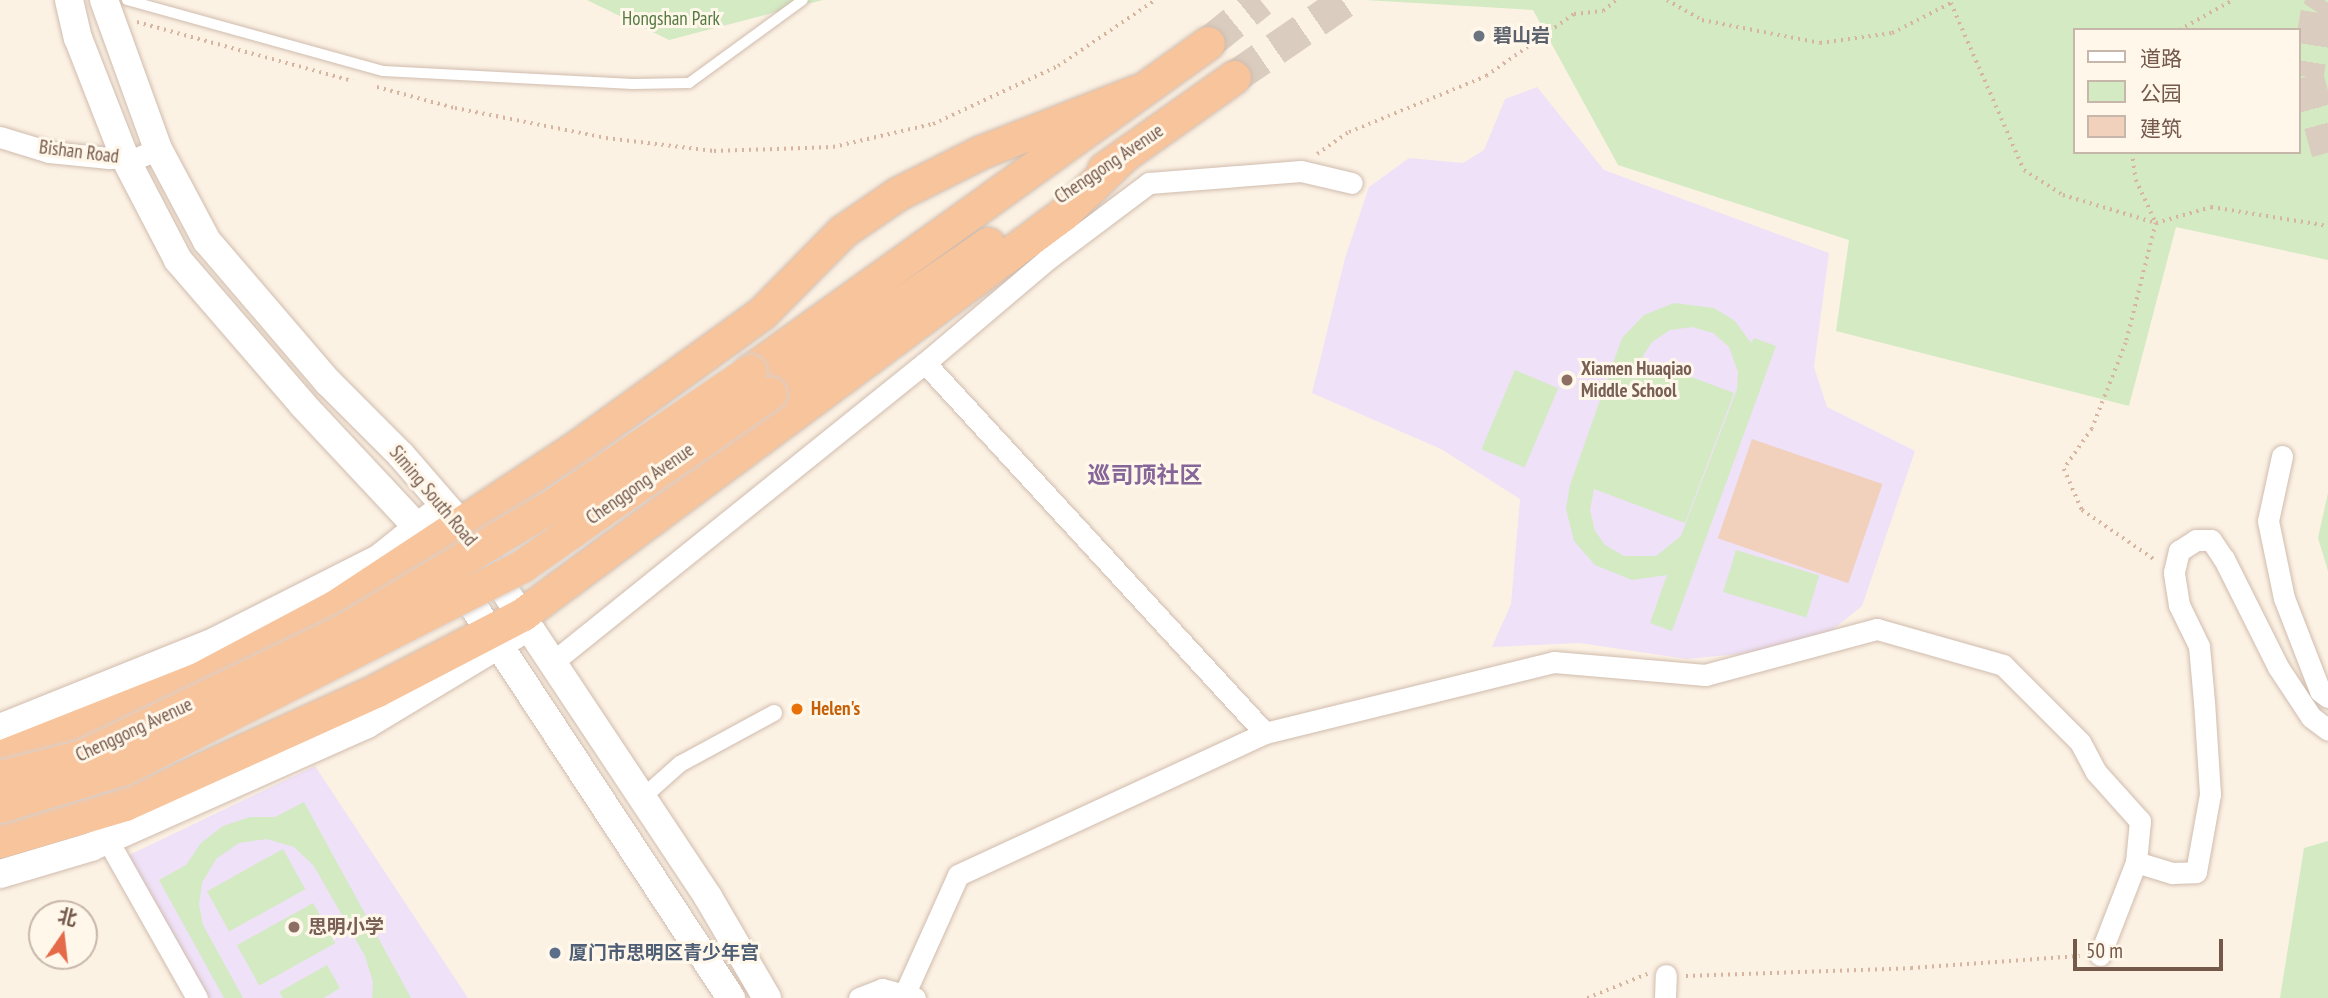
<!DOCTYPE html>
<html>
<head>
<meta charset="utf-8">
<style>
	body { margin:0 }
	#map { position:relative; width:2328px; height:998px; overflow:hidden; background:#fcf2e4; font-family:"PT Sans Narrow","Noto Sans SC",sans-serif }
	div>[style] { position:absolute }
	.education>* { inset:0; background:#efe1f8 }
	.green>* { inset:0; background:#d3eac3; transform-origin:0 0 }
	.building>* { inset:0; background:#f1d0bc; transform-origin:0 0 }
	.trunk-tunnel>* { height:33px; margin-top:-16.5px; transform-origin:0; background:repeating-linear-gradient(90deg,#daccbe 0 33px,transparent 0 50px) }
	.path>* { height:3.5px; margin-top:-1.75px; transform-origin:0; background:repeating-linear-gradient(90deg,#d6b49f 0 2px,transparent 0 7px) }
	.roads { filter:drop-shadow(0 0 2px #d0bcae) drop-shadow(0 0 2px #d0bcae) }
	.service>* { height:10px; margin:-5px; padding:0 5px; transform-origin:5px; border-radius:5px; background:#fff }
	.pedestrian>* { height:16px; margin:-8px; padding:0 8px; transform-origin:8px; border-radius:8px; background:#fff }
	.minor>* { height:21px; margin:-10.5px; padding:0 10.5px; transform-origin:10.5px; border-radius:10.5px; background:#fff }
	.secondary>* { height:28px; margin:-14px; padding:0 14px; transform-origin:14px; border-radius:14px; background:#fff }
	.trunk>* { height:33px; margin:-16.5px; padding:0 16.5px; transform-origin:16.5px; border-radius:16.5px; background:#f8c49c }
	.bridges { filter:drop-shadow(0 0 2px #d8d0cc) drop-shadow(0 0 2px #d8d0cc) }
	.trunk-bridge>* { height:33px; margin:-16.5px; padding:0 16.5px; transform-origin:16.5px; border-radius:16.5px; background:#f8c49c }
	.dots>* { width:19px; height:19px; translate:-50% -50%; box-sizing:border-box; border:4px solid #fff7ea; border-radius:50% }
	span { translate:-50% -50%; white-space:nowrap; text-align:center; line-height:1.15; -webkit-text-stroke:6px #fff7ea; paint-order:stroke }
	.park-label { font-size:19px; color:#547a42 }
	.worship-label { font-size:19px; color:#5b616d; font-weight:700 }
	.left { translate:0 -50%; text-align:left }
	.street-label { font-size:19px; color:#74584a }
	.education-label { font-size:19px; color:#785e54; font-weight:700 }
	.food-label { font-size:19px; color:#c56008; font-weight:700 }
	.service-label { font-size:19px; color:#4e5e75; font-weight:700 }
	.quarter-label { font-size:23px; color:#866598; font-weight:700 }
	.legend { position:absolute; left:2073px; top:28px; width:228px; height:126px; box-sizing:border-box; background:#fff7ea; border:2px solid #c7b7aa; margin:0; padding:9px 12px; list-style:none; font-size:21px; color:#74584a }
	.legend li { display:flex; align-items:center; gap:14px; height:35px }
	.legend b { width:35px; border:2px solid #c7b7aa }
	.north { position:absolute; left:28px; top:900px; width:70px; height:70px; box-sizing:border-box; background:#fff7ea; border:2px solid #c7b7aa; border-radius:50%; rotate:14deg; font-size:19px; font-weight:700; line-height:28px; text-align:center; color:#74584a }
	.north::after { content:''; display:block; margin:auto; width:24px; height:32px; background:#e56a4a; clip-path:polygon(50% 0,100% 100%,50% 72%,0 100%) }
	.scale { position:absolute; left:2073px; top:939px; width:150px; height:32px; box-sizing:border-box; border:4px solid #74584a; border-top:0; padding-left:9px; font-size:21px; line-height:24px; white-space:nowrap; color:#74584a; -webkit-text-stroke:5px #fff7ea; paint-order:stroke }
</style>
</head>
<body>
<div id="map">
	<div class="education">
		<i style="clip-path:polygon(1537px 87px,1604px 170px,1829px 253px,1814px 367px,1827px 407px,1915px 451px,1862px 606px,1811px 647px,1687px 659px,1580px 643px,1492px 647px,1511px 604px,1520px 499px,1441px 449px,1312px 393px,1345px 258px,1369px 187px,1409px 158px,1463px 163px,1484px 150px,1505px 99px)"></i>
		<i style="clip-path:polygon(315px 766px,468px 998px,207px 998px,127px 856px)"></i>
	</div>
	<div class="green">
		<i style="clip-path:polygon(587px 0,823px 0,669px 40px)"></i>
		<i style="clip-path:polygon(evenodd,1365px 0,2328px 0,2328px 260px,2176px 227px,2129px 406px,1836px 331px,1849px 240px,1618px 165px,1533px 10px,1365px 0,2074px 30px,2298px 30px,2298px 152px,2074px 152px,2074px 30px)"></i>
		<i style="clip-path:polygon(evenodd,1674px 303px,1714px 308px,1735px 321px,1751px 343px,1754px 338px,1776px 346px,1672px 631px,1650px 623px,1667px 575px,1632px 580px,1595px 565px,1574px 541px,1566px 509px,1570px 485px,1622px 338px,1644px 315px,1674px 303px,1692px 327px,1713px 333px,1729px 347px,1738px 372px,1737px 389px,1681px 536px,1656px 556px,1624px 556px,1605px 545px,1595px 531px,1590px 510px,1594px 489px,1685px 523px,1734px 393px,1643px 359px,1628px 395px,1643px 356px,1652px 342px,1670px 330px,1692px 327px)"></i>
		<i style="left:1515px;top:370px;width:47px;height:86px;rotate:23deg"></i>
		<i style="clip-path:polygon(2328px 493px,2328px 571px,2318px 538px)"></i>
		<i style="left:1736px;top:550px;width:87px;height:44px;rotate:17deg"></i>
		<i style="clip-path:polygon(304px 802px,411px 998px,372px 998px,373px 982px,365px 956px,314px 866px,294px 847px,267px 839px,239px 843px,216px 859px,202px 883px,199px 904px,203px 925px,243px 998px,224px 998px,159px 880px,186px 865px,201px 843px,223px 826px,250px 817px,275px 817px)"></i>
		<i style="clip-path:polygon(2328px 841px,2328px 998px,2280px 998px,2304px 848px)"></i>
		<i style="left:283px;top:849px;width:46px;height:87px;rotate:61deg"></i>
		<i style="left:313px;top:903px;width:46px;height:87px;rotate:61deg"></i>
		<i style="clip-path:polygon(327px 965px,340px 988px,324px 998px,283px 998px,279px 992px)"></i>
	</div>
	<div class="building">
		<i style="left:1752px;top:439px;width:138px;height:105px;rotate:19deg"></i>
	</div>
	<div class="trunk-tunnel">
		<i style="left:2325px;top:0;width:14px;rotate:124deg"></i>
		<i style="left:2317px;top:12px;width:65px;rotate:98.9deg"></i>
		<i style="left:2307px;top:76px;width:79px;rotate:74.6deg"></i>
		<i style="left:1208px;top:43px;width:68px;rotate:-39.1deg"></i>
		<i style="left:1234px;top:77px;width:136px;rotate:-34.5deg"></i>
	</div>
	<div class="path">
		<i style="left:1667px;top:0;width:40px;rotate:29.7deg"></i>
		<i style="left:1702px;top:20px;width:120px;rotate:11deg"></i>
		<i style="left:1820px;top:43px;width:73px;rotate:-7.9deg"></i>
		<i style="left:1892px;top:33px;width:66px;rotate:-27deg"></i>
		<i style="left:1951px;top:3px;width:182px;rotate:66.4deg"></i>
		<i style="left:2024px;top:170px;width:46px;rotate:32.7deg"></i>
		<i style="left:2063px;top:195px;width:97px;rotate:16.8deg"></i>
		<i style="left:2156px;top:223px;width:57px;rotate:-16.2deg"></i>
		<i style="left:2211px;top:207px;width:119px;rotate:9.2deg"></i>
		<i style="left:137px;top:22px;width:224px;rotate:15.3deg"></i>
		<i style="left:2179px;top:30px;width:62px;rotate:-29.1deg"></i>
		<i style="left:377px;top:87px;width:81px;rotate:15.1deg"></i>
		<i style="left:455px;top:108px;width:154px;rotate:11.2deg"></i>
		<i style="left:606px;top:138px;width:109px;rotate:6.9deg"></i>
		<i style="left:714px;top:151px;width:119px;rotate:-1.9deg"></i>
		<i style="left:833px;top:147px;width:103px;rotate:-13deg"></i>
		<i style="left:933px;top:124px;width:138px;rotate:-24.9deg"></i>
		<i style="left:1058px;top:66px;width:117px;rotate:-34.2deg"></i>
		<i style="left:2132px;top:152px;width:28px;rotate:82deg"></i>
		<i style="left:2136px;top:180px;width:47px;rotate:65.1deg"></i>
		<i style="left:2156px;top:223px;width:124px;rotate:104deg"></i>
		<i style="left:2126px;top:343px;width:92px;rotate:111.6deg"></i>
		<i style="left:2092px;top:429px;width:49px;rotate:125deg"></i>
		<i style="left:2064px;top:469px;width:45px;rotate:66.3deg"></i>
		<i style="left:2082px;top:510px;width:88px;rotate:34.4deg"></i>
		<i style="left:1317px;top:154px;width:39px;rotate:-35deg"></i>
		<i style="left:1349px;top:132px;width:148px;rotate:-22.2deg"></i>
		<i style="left:1486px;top:76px;width:108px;rotate:-35.2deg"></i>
		<i style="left:1574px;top:14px;width:29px;rotate:-6deg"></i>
		<i style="left:1603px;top:11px;width:17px;rotate:-40deg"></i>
		<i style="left:1686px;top:976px;width:225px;rotate:-2deg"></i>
		<i style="left:1911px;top:968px;width:169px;rotate:-4.1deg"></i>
		<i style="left:1587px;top:998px;width:65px;rotate:-21.8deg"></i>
	</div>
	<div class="roads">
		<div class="service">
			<i style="left:127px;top:0;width:266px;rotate:15.5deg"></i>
			<i style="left:383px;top:71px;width:250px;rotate:3deg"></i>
			<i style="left:633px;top:84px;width:56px;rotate:-1deg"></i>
			<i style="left:689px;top:83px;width:141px;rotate:-36.1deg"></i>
		</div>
		<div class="pedestrian">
			<i style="left:643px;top:797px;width:50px;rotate:-41.7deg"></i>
			<i style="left:680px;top:764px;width:107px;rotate:-28.5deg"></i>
		</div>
		<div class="minor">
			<i style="left:0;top:137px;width:51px;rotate:17deg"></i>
			<i style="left:49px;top:152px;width:60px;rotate:5.7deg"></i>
			<i style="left:109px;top:158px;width:28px"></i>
			<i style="left:137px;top:158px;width:23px;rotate:-23deg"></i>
			<i style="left:925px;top:363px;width:502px;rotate:47.42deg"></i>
			<i style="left:2282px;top:456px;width:66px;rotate:102.2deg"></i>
			<i style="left:2268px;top:521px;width:79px;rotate:78.3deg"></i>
			<i style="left:2284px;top:598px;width:100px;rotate:68.8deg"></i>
			<i style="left:2320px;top:691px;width:10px;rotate:37deg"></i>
			<i style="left:554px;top:661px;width:476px;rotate:-38.8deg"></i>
			<i style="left:925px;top:363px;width:162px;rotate:-40.3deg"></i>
			<i style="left:1049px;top:258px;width:125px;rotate:-36.9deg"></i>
			<i style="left:1149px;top:183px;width:152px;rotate:-4.5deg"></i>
			<i style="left:1301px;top:171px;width:52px;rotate:13.2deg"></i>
			<i style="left:107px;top:839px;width:183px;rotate:60.5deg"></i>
			<i style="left:2100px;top:955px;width:100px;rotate:-68.8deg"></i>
			<i style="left:905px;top:993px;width:129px;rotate:-65.8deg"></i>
			<i style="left:958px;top:875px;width:338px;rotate:-24.8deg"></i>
			<i style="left:1265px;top:733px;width:298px;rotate:-13.8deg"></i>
			<i style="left:1554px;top:662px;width:152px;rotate:4.9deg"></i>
			<i style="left:1705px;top:675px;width:178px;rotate:-15deg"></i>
			<i style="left:1877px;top:629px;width:131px;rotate:15.9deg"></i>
			<i style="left:2003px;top:665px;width:109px;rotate:45deg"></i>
			<i style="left:2080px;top:742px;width:34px;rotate:62deg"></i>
			<i style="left:2096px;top:772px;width:66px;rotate:48.1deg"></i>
			<i style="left:2140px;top:821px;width:41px;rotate:95.6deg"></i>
			<i style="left:2136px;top:862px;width:38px;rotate:17deg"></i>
			<i style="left:2172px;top:873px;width:24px;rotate:-2deg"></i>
			<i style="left:2196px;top:872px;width:79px;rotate:-79.8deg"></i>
			<i style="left:2210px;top:794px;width:92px;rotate:-93.7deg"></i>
			<i style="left:2204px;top:702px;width:56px;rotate:-95.1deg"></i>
			<i style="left:2199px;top:646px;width:46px;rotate:-116deg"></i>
			<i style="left:2179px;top:605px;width:33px;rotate:-99deg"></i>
			<i style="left:2174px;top:572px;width:22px;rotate:-77deg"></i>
			<i style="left:2179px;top:551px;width:20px;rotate:-33deg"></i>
			<i style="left:2196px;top:540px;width:15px"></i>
			<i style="left:2211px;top:540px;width:23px;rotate:56deg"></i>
			<i style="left:2224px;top:559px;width:121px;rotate:63.4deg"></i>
			<i style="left:2278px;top:667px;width:60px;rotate:56.6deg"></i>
			<i style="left:2311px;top:717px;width:21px;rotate:37deg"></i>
			<i style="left:859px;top:998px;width:25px;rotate:-21deg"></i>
			<i style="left:882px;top:989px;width:34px;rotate:15deg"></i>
			<i style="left:1665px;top:998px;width:23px;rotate:-88deg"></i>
		</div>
		<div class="secondary">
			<i style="left:69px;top:0;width:39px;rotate:77deg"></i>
			<i style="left:78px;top:38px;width:129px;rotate:68.6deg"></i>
			<i style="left:125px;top:158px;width:115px;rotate:62.5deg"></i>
			<i style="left:178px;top:260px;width:191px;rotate:49.2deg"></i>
			<i style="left:303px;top:405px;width:187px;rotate:46.9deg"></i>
			<i style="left:431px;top:542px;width:546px;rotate:56.66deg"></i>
			<i style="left:104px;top:0;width:158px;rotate:70.1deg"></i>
			<i style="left:158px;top:149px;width:104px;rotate:62deg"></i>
			<i style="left:207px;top:241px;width:186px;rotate:49.4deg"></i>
			<i style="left:328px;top:382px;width:103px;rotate:45deg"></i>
			<i style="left:401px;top:455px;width:89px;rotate:49.1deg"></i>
			<i style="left:459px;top:522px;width:450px;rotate:56.4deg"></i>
			<i style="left:708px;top:897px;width:117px;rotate:59.7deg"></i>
			<i style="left:0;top:728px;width:233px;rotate:-21.9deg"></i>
			<i style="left:216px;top:641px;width:184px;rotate:-26.8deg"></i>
			<i style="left:380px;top:558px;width:67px;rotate:-38.9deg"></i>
			<i style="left:0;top:874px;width:95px;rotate:-16.5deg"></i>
			<i style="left:91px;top:847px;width:302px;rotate:-24deg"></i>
			<i style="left:367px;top:724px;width:174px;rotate:-31.1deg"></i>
		</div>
		<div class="trunk">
			<i style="left:1104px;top:169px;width:159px;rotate:-35.3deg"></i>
			<i style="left:750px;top:371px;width:563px;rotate:-35.61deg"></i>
			<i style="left:770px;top:393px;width:264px;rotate:-34.4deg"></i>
			<i style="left:0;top:757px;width:213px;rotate:-21.5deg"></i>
			<i style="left:198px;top:679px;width:154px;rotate:-27.9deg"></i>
			<i style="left:334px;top:607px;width:287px;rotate:-33.4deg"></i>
			<i style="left:574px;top:449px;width:232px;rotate:-35.9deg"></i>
			<i style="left:762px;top:313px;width:115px;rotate:-45.4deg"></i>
			<i style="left:843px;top:231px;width:65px;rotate:-34.4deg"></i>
			<i style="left:897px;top:194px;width:94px;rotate:-26.6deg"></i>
			<i style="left:981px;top:152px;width:165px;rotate:-21.3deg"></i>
			<i style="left:0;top:841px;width:130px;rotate:-16.5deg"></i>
			<i style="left:125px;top:804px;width:277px;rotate:-24.3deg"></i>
			<i style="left:377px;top:690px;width:165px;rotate:-27.5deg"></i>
			<i style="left:523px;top:614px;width:672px;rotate:-36.53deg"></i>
			<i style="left:1063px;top:214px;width:82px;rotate:-44deg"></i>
		</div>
	</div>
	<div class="bridges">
		<div class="trunk-bridge">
			<i style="left:0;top:777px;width:86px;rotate:-14.2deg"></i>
			<i style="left:83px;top:756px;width:292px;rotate:-25.8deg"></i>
			<i style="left:346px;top:629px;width:246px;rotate:-31deg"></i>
			<i style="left:557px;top:502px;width:233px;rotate:-34.2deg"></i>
			<i style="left:0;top:806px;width:127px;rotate:-16.9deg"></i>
			<i style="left:122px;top:769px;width:449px;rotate:-26.9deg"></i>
			<i style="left:522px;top:566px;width:302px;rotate:-34.9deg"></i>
		</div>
	</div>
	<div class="dots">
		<i style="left:1479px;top:36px;background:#6b7280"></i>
		<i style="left:1567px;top:380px;background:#8d6e63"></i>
		<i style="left:797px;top:709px;background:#e8710a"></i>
		<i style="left:294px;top:927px;background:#8d6e63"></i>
		<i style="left:555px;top:953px;background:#5c6f8a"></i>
	</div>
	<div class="park-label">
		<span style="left:671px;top:19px">Hongshan Park</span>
	</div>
	<div class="worship-label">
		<span class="left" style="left:1493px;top:36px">碧山岩</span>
	</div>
	<div class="street-label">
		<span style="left:79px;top:152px;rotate:7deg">Bishan Road</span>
		<span style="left:1109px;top:164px;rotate:-34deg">Chenggong Avenue</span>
		<span style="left:640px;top:484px;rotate:-35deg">Chenggong Avenue</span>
		<span style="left:433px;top:496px;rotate:50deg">Siming South Road</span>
		<span style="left:134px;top:730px;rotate:-25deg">Chenggong Avenue</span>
	</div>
	<div class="education-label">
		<span class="left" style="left:1581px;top:380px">Xiamen Huaqiao<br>Middle School</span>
		<span class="left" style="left:308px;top:927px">思明小学</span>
	</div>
	<div class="food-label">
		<span class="left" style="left:811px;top:709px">Helen's</span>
	</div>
	<div class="service-label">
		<span class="left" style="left:569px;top:953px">厦门市思明区青少年宫</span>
	</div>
	<div class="quarter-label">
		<span style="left:1145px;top:475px">巡司顶社区</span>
	</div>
	<ul class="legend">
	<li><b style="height:9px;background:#fff"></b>道路</li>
	<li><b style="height:19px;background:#d3eac3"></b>公园</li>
	<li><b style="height:19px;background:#f1d0bc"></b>建筑</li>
	</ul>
	<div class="north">北</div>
	<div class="scale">50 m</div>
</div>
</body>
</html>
